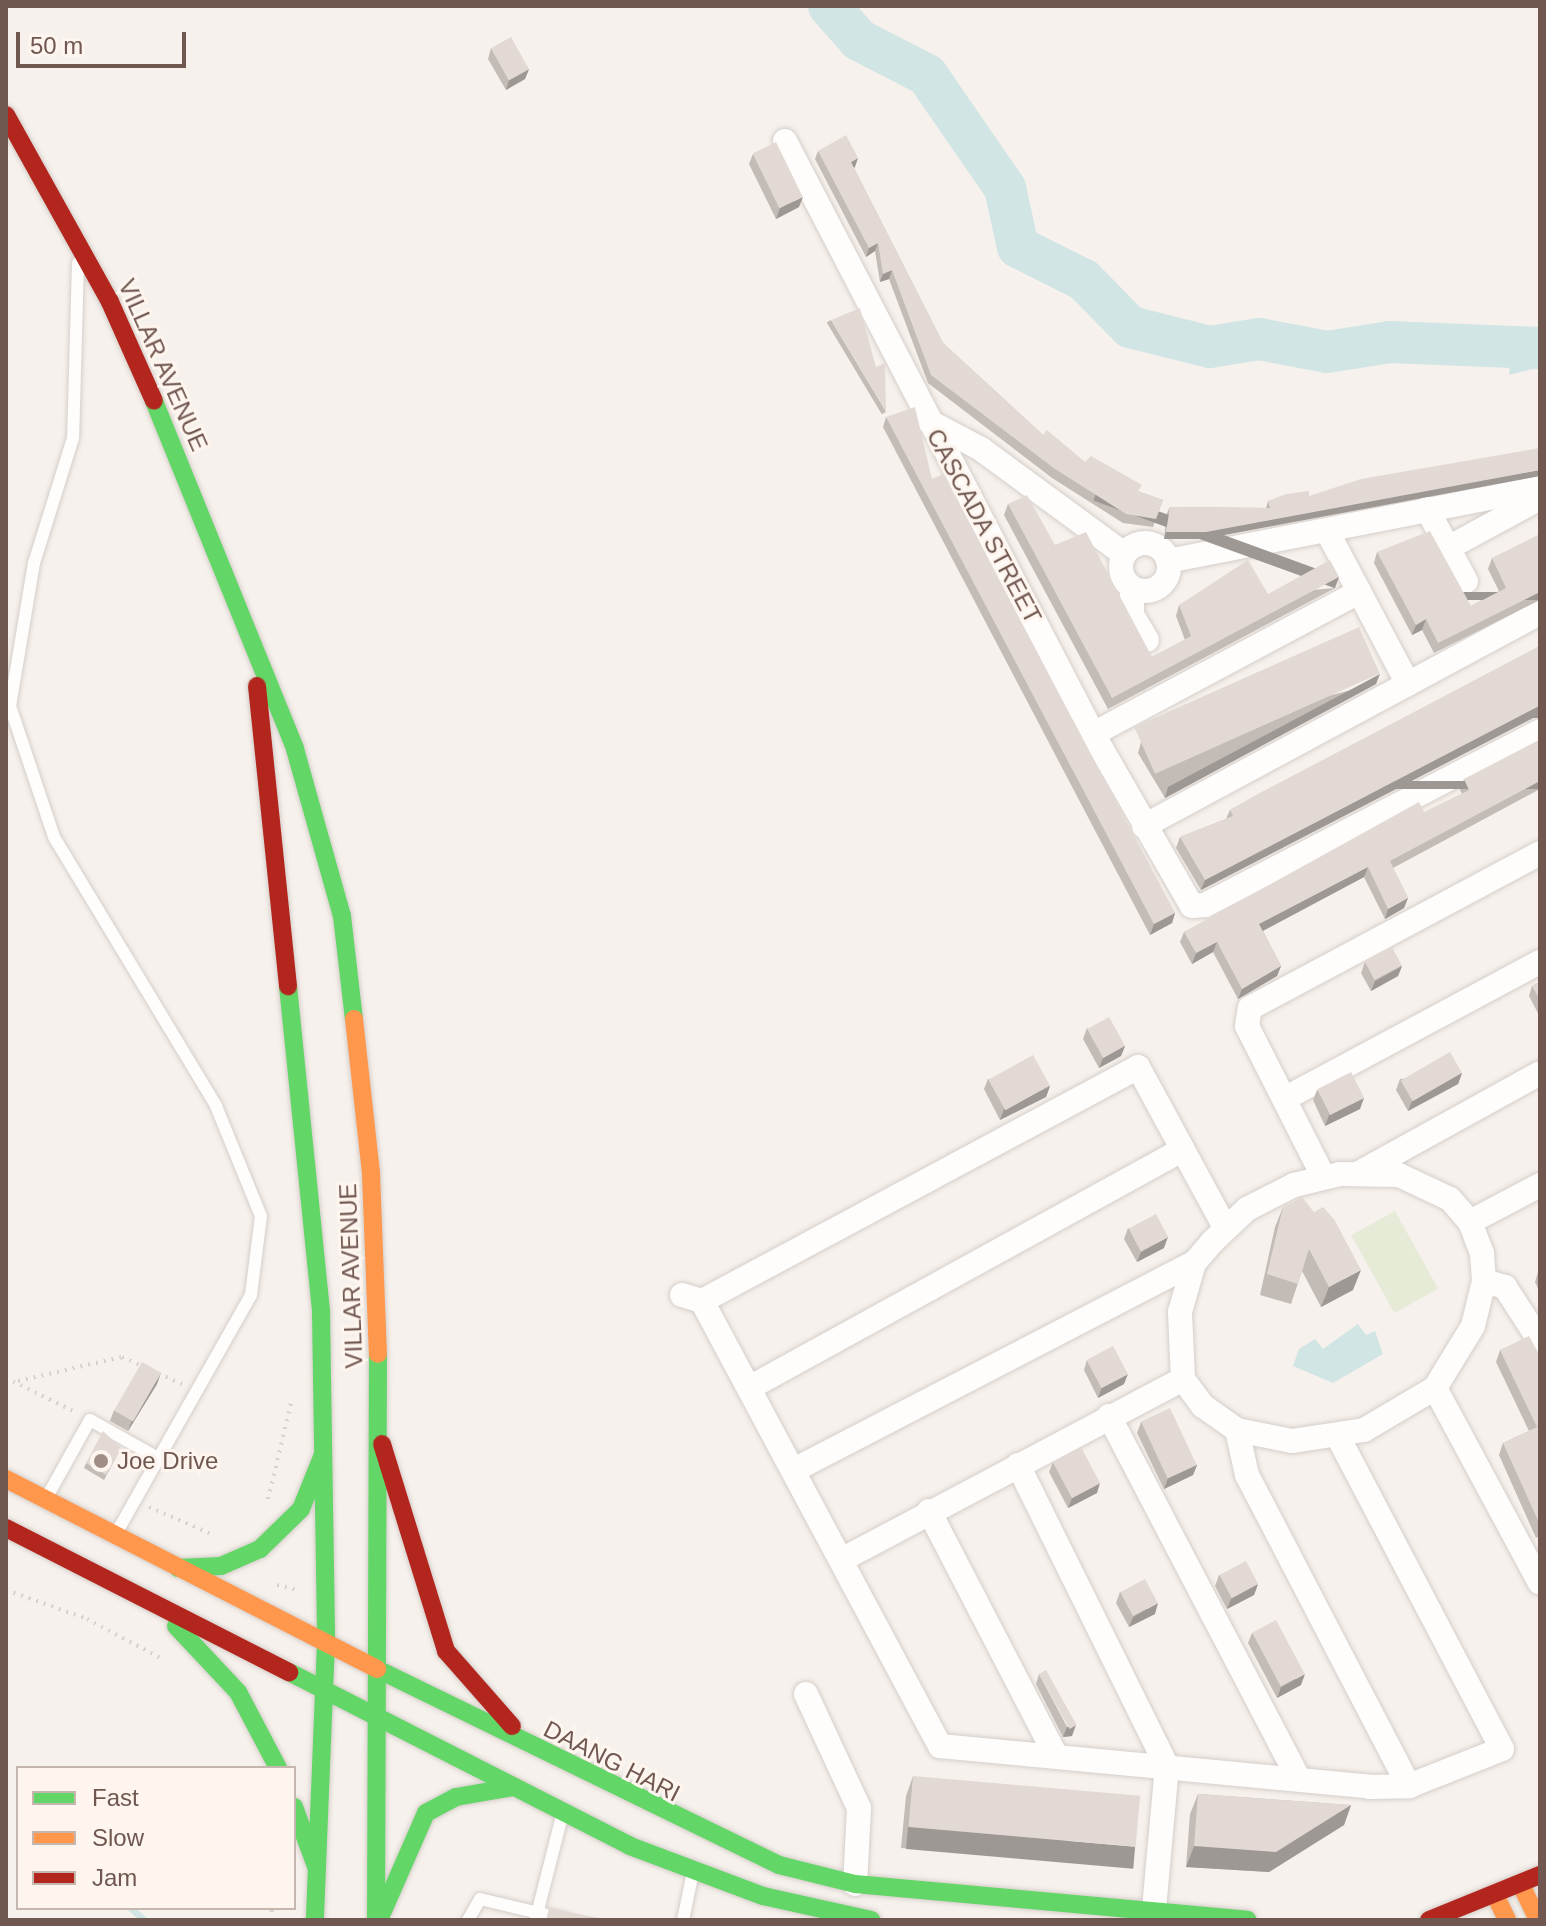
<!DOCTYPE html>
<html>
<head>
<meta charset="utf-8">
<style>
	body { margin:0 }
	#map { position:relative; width:1546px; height:1926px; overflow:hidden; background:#f6f1ec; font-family:Arial,sans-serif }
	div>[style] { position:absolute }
	.green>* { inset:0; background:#e6ebd8; transform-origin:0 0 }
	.water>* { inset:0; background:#d0e5e4 }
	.stream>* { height:7px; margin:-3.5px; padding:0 3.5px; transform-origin:3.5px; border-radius:3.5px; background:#d0e5e4 }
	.river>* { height:42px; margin:-21px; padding:0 21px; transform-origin:21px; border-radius:21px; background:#d0e5e4 }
	.path>* { height:4px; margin-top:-2px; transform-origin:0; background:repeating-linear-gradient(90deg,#d8d1cf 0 2px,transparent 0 8px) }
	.roads { filter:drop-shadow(0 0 2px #d5ceca) drop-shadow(0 0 2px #d5ceca) }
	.lane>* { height:12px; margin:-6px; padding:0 6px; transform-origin:6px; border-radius:6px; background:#fefdfc }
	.street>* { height:24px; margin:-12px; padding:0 12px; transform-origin:12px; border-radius:12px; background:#fefdfc }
	.street>.ring { margin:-12px; padding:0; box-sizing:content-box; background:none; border:24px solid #fefdfc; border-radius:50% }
	.fast>* { height:18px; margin:-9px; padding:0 9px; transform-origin:9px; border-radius:9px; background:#63d668 }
	.slow>* { height:18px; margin:-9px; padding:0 9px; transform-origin:9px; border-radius:9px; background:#ff974d }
	.jam>* { height:18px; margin:-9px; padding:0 9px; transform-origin:9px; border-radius:9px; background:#b3261e }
	.wall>* { inset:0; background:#c2bbb6; transform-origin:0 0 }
	.shaded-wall>* { inset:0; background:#9e9894; transform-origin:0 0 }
	.building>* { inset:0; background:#e2d9d4; transform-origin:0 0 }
	.dots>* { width:22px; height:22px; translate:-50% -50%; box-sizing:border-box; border:4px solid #fdf5ee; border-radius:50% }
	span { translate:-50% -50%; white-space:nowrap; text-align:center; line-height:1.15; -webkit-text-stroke:6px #fdf5ee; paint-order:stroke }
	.street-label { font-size:24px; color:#70574f }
	.poi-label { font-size:24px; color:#70574f }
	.left { translate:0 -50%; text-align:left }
	.frame { position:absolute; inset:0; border:8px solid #70574f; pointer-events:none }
	.legend { position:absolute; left:16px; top:1766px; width:280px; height:144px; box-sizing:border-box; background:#fdf5ee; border:2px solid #c5b6ae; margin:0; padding:10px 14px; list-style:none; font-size:24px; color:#70574f }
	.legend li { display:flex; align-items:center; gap:16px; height:40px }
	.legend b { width:40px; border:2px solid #c5b6ae }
	.scale { position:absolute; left:16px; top:32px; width:170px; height:36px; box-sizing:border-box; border:4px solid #70574f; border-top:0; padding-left:10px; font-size:24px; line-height:28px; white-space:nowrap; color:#70574f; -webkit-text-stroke:6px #fdf5ee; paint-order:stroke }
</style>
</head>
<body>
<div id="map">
	<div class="green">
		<i style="left:1395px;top:1211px;width:89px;height:50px;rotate:61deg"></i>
	</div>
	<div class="water">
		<i style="clip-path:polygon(1540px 335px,1540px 367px,1509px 375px,1512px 349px)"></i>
		<i style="clip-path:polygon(1358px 1324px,1366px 1335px,1375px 1331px,1383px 1354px,1333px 1383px,1293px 1366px,1299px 1349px,1315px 1339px,1323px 1349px)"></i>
	</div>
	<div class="stream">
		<i style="left:131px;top:1908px;width:18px;rotate:43deg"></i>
	</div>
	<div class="river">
		<i style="left:829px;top:6px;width:45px;rotate:48.6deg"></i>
		<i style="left:859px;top:40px;width:76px;rotate:27.2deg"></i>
		<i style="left:927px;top:75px;width:137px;rotate:55.4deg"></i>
		<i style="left:1005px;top:188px;width:60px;rotate:77.6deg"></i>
		<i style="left:1018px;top:247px;width:74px;rotate:26.6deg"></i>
		<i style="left:1084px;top:280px;width:66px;rotate:45.6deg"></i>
		<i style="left:1130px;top:327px;width:82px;rotate:14deg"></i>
		<i style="left:1210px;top:347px;width:50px;rotate:-9.3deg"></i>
		<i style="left:1259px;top:339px;width:69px;rotate:10.8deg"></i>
		<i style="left:1327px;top:352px;width:64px;rotate:-9deg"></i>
		<i style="left:1390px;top:342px;width:150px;rotate:2.3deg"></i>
	</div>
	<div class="path">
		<i style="left:6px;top:1378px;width:79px;rotate:26.2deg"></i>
		<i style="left:18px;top:1381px;width:107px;rotate:-13deg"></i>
		<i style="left:122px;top:1357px;width:66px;rotate:24.2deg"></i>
		<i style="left:268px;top:1499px;width:103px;rotate:-76.5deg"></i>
		<i style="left:149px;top:1507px;width:71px;rotate:23.3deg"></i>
		<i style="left:277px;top:1585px;width:21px;rotate:14deg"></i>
		<i style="left:6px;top:1590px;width:86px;rotate:19.7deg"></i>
		<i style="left:87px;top:1619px;width:87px;rotate:28deg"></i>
		<i style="left:271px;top:1920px;width:12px;rotate:-85deg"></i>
	</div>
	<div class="roads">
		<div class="lane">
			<i style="left:78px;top:263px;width:175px;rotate:91.6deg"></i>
			<i style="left:73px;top:438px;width:131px;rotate:107.3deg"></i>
			<i style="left:34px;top:563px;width:145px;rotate:99.5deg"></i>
			<i style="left:10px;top:706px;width:138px;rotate:71.4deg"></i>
			<i style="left:54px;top:837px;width:314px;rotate:58.9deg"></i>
			<i style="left:216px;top:1106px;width:119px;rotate:67.8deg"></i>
			<i style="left:261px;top:1216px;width:80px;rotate:97.2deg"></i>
			<i style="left:251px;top:1295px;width:272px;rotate:119.5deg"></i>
			<i style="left:48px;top:1495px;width:86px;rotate:-60.8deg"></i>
			<i style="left:90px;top:1420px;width:78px;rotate:29.2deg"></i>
			<i style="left:536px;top:1918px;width:105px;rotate:-75.7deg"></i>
			<i style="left:468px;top:1920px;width:24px;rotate:-60deg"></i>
			<i style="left:480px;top:1899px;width:90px;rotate:13.4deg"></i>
			<i style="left:683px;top:1920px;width:49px;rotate:-78.2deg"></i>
		</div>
		<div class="street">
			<i style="left:785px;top:141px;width:668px;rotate:62.55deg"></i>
			<i style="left:1093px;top:734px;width:198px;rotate:60.1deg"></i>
			<i style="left:1192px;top:906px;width:13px;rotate:-4deg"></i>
			<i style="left:1205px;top:905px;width:377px;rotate:-27.4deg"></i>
			<i style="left:930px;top:422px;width:58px;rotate:27.9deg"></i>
			<i style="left:981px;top:449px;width:177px;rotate:36.3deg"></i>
			<i style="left:1427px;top:509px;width:82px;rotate:61.6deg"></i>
			<i style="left:1327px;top:531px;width:173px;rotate:62.1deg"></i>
			<i class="ring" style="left:1121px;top:543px;width:24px;height:24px"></i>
			<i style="left:1448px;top:548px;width:105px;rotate:-28.5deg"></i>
			<i style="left:1168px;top:561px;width:379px;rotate:-11.1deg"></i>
			<i style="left:1132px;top:589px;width:26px;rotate:90deg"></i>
			<i style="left:1132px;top:615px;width:29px;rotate:59deg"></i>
			<i style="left:1093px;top:734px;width:302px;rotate:-28.1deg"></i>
			<i style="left:1144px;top:826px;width:450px;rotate:-28.3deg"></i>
			<i style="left:1284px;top:1099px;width:290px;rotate:-28.2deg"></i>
			<i style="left:1359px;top:1173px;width:207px;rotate:-28.9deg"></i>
			<i style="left:1399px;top:1175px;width:56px;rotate:25.2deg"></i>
			<i style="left:1450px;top:1199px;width:30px;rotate:49deg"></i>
			<i style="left:1470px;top:1222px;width:33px;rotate:69deg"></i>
			<i style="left:1482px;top:1253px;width:28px;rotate:86deg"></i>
			<i style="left:1484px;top:1281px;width:46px;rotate:103.7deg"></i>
			<i style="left:1473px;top:1326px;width:73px;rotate:121.5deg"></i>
			<i style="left:1435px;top:1388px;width:82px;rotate:149.4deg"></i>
			<i style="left:1364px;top:1430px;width:73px;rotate:171.3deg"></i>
			<i style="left:1292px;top:1441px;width:56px;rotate:-168.7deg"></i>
			<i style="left:1237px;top:1430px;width:42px;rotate:-144.8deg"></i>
			<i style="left:1203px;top:1406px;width:34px;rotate:-127deg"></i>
			<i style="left:1183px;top:1379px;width:67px;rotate:-92.6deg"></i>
			<i style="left:1180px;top:1312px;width:51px;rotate:-74.1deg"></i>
			<i style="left:1194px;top:1263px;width:28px;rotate:-49deg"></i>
			<i style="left:1212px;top:1242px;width:48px;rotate:-43.3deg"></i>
			<i style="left:1247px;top:1209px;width:53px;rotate:-27.1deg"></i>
			<i style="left:1294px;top:1185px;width:47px;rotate:-13.4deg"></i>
			<i style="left:1340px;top:1174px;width:59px;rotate:1deg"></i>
			<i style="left:1323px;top:1176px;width:168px;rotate:-116.9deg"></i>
			<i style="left:1247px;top:1026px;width:18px;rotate:-81deg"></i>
			<i style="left:1250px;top:1008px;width:329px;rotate:-28.1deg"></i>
			<i style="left:1470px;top:1222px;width:79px;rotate:-27.9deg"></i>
			<i style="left:1484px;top:1281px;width:22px;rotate:16deg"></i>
			<i style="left:1505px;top:1287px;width:64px;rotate:57.1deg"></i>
			<i style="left:682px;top:1295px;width:21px;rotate:17deg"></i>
			<i style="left:702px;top:1301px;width:505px;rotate:61.86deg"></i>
			<i style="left:940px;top:1746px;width:432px;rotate:5.4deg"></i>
			<i style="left:1370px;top:1787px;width:39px;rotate:-1deg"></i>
			<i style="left:1409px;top:1786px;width:100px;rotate:-21.7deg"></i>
			<i style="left:1502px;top:1749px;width:352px;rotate:-117.7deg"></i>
			<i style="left:702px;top:1301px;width:495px;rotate:-28.2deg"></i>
			<i style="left:1138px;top:1067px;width:182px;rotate:61.5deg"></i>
			<i style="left:749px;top:1388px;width:495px;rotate:-28.8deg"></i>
			<i style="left:1435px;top:1388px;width:221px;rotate:61.7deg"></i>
			<i style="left:1109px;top:1416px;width:410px;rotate:62.4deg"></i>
			<i style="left:1237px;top:1430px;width:46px;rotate:77.5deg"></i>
			<i style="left:1247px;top:1475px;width:351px;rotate:62.5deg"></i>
			<i style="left:1018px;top:1465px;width:336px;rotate:63.7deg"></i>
			<i style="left:1167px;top:1766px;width:155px;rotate:95.2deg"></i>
			<i style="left:794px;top:1470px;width:450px;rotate:-27.4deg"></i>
			<i style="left:929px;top:1511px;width:276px;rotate:62.6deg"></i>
			<i style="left:843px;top:1559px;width:385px;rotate:-27.9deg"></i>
			<i style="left:806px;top:1694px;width:126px;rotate:65.1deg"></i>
			<i style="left:859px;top:1808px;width:76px;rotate:93deg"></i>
		</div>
		<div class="fast">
			<i style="left:154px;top:401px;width:375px;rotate:67.9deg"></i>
			<i style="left:295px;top:749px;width:173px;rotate:74.3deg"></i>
			<i style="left:342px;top:916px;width:104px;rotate:83.4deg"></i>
			<i style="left:288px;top:986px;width:329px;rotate:84.2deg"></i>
			<i style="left:321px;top:1313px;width:329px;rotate:89.1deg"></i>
			<i style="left:326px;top:1642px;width:278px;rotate:92.3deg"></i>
			<i style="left:178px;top:1568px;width:43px;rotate:-2.7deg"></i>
			<i style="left:221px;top:1566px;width:43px;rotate:-23.6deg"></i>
			<i style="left:260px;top:1549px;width:57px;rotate:-44.3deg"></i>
			<i style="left:301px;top:1509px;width:56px;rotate:-68deg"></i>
			<i style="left:176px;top:1626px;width:91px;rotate:46.8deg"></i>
			<i style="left:238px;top:1692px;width:86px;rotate:62.2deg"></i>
			<i style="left:377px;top:1669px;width:447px;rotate:26deg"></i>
			<i style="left:779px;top:1865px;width:78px;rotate:14deg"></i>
			<i style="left:855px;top:1884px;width:394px;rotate:5.2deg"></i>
			<i style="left:289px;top:1672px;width:383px;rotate:27deg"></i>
			<i style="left:630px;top:1846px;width:142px;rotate:20.6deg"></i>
			<i style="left:763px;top:1896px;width:111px;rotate:12.5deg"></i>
			<i style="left:294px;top:1807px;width:63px;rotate:69.6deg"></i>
			<i style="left:376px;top:1920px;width:566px;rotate:-89.8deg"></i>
			<i style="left:379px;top:1920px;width:117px;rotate:-66.3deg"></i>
			<i style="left:426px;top:1813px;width:34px;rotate:-28deg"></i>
			<i style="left:456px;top:1797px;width:59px;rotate:-9.8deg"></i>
		</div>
		<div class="slow">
			<i style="left:354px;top:1019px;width:156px;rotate:83.7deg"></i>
			<i style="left:371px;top:1174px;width:180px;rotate:87.8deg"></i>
			<i style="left:6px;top:1479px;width:417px;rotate:27.1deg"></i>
			<i style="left:1521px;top:1885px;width:39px;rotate:64deg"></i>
			<i style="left:1496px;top:1897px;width:25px;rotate:64deg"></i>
		</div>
		<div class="jam">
			<i style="left:6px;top:115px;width:214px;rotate:60.9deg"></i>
			<i style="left:110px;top:302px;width:108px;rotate:66deg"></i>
			<i style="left:257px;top:686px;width:302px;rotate:84.1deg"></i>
			<i style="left:382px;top:1444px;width:217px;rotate:72.8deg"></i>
			<i style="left:446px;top:1651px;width:100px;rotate:48.7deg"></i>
			<i style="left:6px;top:1528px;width:318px;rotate:27deg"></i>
			<i style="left:1429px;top:1920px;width:120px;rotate:-22.1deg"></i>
		</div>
	</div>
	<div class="wall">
		<i style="clip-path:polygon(491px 48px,529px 69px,525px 79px,506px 90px,488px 59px)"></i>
		<i style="clip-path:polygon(818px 151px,855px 167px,854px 168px,943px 343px,1043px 435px,1085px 462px,1140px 492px,1163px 500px,1153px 527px,1123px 523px,1052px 478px,928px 383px,889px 279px,880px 282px,875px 251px,866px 257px,815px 159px)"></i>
		<i style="clip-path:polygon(753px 154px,799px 207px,776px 219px,749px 164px)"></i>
		<i style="left:831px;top:320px;width:107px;height:5px;rotate:59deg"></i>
		<i style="clip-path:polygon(886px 417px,932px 479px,1175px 913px,1172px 923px,1150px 935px,883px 427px)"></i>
		<i style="clip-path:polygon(1309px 491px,1203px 539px,1164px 539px,1167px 513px,1170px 507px,1266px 508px,1268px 501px)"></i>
		<i style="clip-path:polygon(1008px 504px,1055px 545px,1152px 657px,1185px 640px,1176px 616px,1179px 605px,1268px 594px,1335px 588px,1108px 709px,1004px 515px)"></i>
		<i style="clip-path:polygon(1377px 552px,1471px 606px,1499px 591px,1488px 569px,1492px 558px,1540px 600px,1434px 653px,1422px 630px,1412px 635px,1374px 563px)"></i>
		<i style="clip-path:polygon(1540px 646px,1540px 718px,1533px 718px,1201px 890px,1176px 848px,1180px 837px,1226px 819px,1230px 810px)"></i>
		<i style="clip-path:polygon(1376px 684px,1165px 798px,1138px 753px,1141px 742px)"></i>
		<i style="clip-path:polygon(1464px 779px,1540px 789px,1393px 868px,1408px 898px,1404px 908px,1385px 919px,1364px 877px,1263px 931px,1281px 966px,1277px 976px,1238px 999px,1213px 952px,1192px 964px,1180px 942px,1184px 932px,1462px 794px,1460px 790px)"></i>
		<i style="clip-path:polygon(1365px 962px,1402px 966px,1398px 976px,1371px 991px,1361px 973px)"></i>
		<i style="clip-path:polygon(1540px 982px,1540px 1017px,1529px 996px,1532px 986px)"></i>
		<i style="clip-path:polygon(1087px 1028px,1125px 1046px,1121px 1056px,1099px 1068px,1083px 1039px)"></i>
		<i style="clip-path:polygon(1462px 1073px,1458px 1084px,1408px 1111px,1396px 1090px,1400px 1079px)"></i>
		<i style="clip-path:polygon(988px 1079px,1050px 1086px,1046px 1097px,1000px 1120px,984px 1089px)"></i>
		<i style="clip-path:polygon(1317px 1090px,1360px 1109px,1325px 1126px,1313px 1100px)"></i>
		<i style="clip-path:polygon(1283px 1207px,1353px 1290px,1321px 1307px,1302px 1271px,1291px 1304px,1260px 1295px,1275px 1227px)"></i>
		<i style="clip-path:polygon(1128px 1228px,1164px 1248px,1137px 1262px,1124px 1239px)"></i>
		<i style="clip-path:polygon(1540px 1271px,1540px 1293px,1535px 1282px,1538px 1272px)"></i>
		<i style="clip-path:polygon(1500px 1350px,1540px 1356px,1540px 1536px,1536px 1538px,1499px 1455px,1503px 1443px,1529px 1431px,1496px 1362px)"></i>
		<i style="clip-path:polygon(1087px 1360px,1124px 1384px,1098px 1398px,1084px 1370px)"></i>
		<i style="clip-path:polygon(157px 1384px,128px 1431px,110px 1421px,114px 1410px)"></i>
		<i style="clip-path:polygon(1141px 1422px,1197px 1465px,1193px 1475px,1164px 1489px,1137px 1433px)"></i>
		<i style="clip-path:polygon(121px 1448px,104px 1480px,84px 1468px,86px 1463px)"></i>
		<i style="clip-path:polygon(1053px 1462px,1097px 1493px,1068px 1508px,1049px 1472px)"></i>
		<i style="clip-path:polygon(1219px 1575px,1258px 1584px,1254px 1595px,1227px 1609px,1215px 1586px)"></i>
		<i style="clip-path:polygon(1120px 1592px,1155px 1614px,1129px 1627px,1116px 1603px)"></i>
		<i style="clip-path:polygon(1252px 1633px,1301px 1685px,1277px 1698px,1248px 1643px)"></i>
		<i style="clip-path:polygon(1039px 1674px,1072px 1736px,1063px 1737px,1036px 1684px)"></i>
		<i style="clip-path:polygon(913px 1776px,1128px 1866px,901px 1848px,906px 1796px)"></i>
		<i style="clip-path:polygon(1198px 1794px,1351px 1805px,1344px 1825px,1269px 1872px,1186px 1867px,1190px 1814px)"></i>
	</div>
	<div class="shaded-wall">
		<i style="clip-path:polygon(529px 69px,525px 79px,506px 90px,509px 80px)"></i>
		<i style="clip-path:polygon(858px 158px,855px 167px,848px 171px,851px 162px)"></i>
		<i style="clip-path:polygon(803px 197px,799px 207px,776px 219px,780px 208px)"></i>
		<i style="clip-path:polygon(878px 243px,875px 251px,866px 257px,869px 248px)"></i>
		<i style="clip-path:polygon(892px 270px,889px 279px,880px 282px,883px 274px)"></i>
		<i style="clip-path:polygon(1540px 470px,1540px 476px,1203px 539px,1164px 539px,1166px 532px)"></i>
		<i style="left:1339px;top:577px;width:12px;height:257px;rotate:110deg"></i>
		<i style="left:1540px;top:592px;width:8px;height:114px;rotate:90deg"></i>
		<i style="clip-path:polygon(1426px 619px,1422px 630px,1412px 635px,1416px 625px)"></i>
		<i style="clip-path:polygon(1380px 674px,1376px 684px,1165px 798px,1168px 787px)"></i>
		<i style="clip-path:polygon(1537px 707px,1540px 707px,1540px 718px,1533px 718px,1201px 890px,1205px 880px)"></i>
		<i style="left:1540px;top:781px;width:8px;height:170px;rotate:90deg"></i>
		<i style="clip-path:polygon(1368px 867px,1364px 877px,1255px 935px,1259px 924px)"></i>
		<i style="clip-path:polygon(1408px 898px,1404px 908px,1385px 919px,1388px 909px)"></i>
		<i style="clip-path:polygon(1175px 913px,1172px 923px,1150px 935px,1154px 924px)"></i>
		<i style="clip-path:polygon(1217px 942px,1213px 952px,1192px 964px,1196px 953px)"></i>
		<i style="clip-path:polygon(1281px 966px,1277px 976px,1238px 999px,1242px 989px)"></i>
		<i style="clip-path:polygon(1402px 966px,1398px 976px,1371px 991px,1375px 981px)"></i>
		<i style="clip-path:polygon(1125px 1046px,1121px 1056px,1099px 1068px,1103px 1058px)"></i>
		<i style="clip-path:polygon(1462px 1073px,1458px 1084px,1408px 1111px,1412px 1101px)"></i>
		<i style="clip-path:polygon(1050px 1086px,1046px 1097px,1000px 1120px,1004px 1109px)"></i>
		<i style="clip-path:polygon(1364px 1098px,1360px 1109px,1325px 1126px,1329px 1115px)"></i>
		<i style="clip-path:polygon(1168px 1237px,1164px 1248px,1137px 1262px,1141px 1252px)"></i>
		<i style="clip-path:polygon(1361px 1270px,1353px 1290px,1321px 1307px,1329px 1287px)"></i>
		<i style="clip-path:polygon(161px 1373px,157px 1384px,128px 1431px,132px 1420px)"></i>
		<i style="clip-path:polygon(1128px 1374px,1124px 1384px,1098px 1398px,1102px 1387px)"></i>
		<i style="clip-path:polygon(1197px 1465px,1193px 1475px,1164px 1489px,1168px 1478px)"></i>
		<i style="clip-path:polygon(1100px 1483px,1097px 1493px,1068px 1508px,1072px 1498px)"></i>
		<i style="clip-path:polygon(1258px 1584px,1254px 1595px,1227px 1609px,1231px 1599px)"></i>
		<i style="clip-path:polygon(1158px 1603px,1155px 1614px,1129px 1627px,1133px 1617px)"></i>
		<i style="clip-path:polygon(1305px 1674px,1301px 1685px,1277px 1698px,1281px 1687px)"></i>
		<i style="clip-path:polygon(1076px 1725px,1072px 1736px,1063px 1737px,1067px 1727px)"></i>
		<i style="clip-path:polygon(1351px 1805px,1344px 1825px,1269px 1872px,1186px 1867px,1194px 1846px)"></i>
		<i style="left:908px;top:1827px;width:228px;height:22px;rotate:5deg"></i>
	</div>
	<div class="building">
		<i style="left:511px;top:37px;width:37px;height:23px;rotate:61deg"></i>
		<i style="clip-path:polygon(846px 135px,858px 158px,851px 162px,943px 343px,1043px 435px,1047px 430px,1085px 462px,1091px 456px,1142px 485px,1138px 491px,1163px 500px,1156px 519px,1126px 514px,1055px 469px,931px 375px,892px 270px,883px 274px,878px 243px,869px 248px,818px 151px)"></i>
		<i style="left:776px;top:142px;width:61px;height:26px;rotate:64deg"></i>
		<i style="clip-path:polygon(860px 308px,876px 367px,885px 363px,886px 412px,831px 320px)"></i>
		<i style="clip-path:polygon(915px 407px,932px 479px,943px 474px,1175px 913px,1154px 924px,886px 417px)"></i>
		<i style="clip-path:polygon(1540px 448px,1540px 470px,1206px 532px,1166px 532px,1170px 507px,1270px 508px,1268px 501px,1286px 494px,1309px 491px,1309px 496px,1361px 479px)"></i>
		<i style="clip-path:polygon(1027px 495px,1055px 545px,1086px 532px,1152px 657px,1191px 636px,1179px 605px,1248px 560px,1268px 594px,1330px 560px,1339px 577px,1112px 698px,1008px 504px)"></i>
		<i style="clip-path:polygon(1430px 531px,1471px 606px,1506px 588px,1492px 558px,1540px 534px,1540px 592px,1438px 643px,1426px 619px,1416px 625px,1377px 552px)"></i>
		<i style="left:1359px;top:627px;width:51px;height:246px;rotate:66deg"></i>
		<i style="clip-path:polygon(1540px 646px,1540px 707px,1537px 707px,1205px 880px,1180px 837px,1233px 816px,1230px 810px,1254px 796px)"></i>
		<i style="clip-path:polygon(1539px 740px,1540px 742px,1540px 781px,1390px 861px,1408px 898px,1388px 909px,1368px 867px,1259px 924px,1281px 966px,1242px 989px,1217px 942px,1196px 953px,1184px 932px,1419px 802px,1424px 812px,1469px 790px,1464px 779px)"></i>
		<i style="left:1392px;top:947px;width:21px;height:31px;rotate:62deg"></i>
		<i style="clip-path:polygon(1540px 982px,1540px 1000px,1532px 986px)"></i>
		<i style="left:1109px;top:1017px;width:33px;height:25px;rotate:61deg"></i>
		<i style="left:1450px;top:1052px;width:24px;height:57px;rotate:60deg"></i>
		<i style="left:1033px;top:1055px;width:35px;height:51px;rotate:61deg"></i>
		<i style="left:1351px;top:1072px;width:29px;height:38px;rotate:63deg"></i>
		<i style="clip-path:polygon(1302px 1197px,1314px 1212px,1323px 1207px,1334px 1219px,1361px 1270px,1329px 1287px,1309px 1249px,1298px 1284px,1267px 1274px,1283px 1207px)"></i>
		<i style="left:1156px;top:1214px;width:26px;height:31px;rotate:62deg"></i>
		<i style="clip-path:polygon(1529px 1336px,1540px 1356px,1540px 1525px,1503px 1443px,1537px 1427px,1500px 1350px)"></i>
		<i style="left:1113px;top:1346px;width:32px;height:30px;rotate:62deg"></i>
		<i style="left:142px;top:1362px;width:22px;height:56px;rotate:30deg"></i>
		<i style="left:1170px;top:1408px;width:63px;height:32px;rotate:65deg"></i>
		<i style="clip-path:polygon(103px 1431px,121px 1448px,106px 1475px,86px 1463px)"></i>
		<i style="left:1081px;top:1447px;width:41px;height:32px;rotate:62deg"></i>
		<i style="left:1246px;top:1561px;width:26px;height:30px;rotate:62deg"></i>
		<i style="left:1145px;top:1579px;width:27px;height:28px;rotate:62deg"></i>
		<i style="left:1276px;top:1620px;width:61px;height:27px;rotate:62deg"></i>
		<i style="left:1046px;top:1670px;width:63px;height:8px;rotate:61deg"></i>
		<i style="left:913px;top:1776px;width:228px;height:51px;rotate:5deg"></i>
		<i style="clip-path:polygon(1198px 1794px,1351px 1805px,1276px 1852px,1194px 1846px)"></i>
		<i style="clip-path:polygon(549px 1908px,609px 1920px,546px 1920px)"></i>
	</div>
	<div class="dots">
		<i style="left:101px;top:1461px;background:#9f8d86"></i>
	</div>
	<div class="street-label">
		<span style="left:163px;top:365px;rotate:66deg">VILLAR AVENUE</span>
		<span style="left:984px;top:526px;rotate:62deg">CASCADA STREET</span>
		<span style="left:351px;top:1276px;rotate:-92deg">VILLAR AVENUE</span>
		<span style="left:612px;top:1761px;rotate:27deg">DAANG HARI</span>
	</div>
	<div class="poi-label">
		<span class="left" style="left:117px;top:1461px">Joe Drive</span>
	</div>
	<div class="frame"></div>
	<ul class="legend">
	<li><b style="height:10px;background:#63d668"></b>Fast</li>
	<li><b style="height:10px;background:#ff974d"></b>Slow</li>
	<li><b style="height:10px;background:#b3261e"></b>Jam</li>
	</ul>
	<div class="scale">50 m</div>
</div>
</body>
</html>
